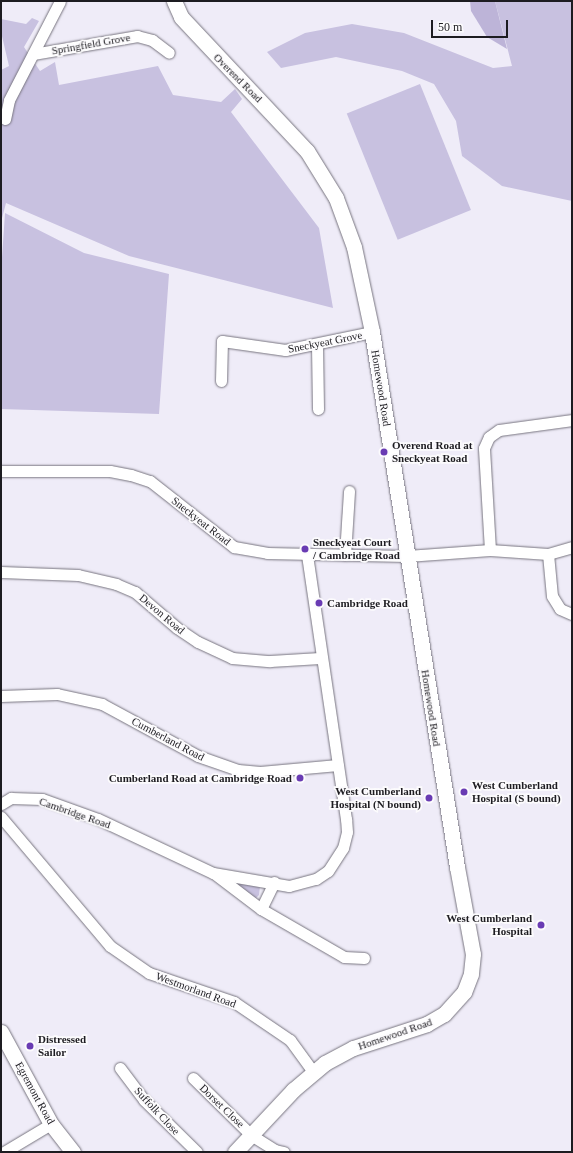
<!DOCTYPE html>
<html>
<head>
<meta charset="utf-8">
<style>
	body { margin:0 }
	#map { position:relative; width:573px; height:1153px; overflow:hidden; background:#efecf8; font-family:Georgia,serif }
	div>[style] { position:absolute }
	.green>* { inset:0; background:#c8c1e0; transform-origin:0 0 }
	.forest>* { inset:0; background:#bdb4d8 }
	.roads { filter:drop-shadow(0 0 1px #77747f) drop-shadow(0 0 1px #77747f) }
	.street>* { height:11px; margin:-5.5px; padding:0 5.5px; transform-origin:5.5px; border-radius:5.5px; background:#fff }
	.secondary>* { height:15px; margin:-7.5px; padding:0 7.5px; transform-origin:7.5px; border-radius:7.5px; background:#fff }
	.dots>* { width:11px; height:11px; translate:-50% -50%; box-sizing:border-box; border:2px solid #fcfbfd; border-radius:50% }
	span { translate:-50% -50%; white-space:nowrap; text-align:center; line-height:1.15; -webkit-text-stroke:3.5px #fcfbfd; paint-order:stroke }
	.street-label { font-size:11px; color:#1d1c21 }
	.poi-label { font-size:11px; color:#1d1c21; font-weight:700 }
	.left { translate:0 -50%; text-align:left }
	.right { translate:-100% -50%; text-align:right }
	.frame { position:absolute; inset:0; border:2px solid #1d1c21; pointer-events:none }
	.scale { position:absolute; left:431px; top:20px; width:77px; height:18px; box-sizing:border-box; border:2px solid #1d1c21; border-top:0; padding-left:5px; font-size:12px; line-height:14px; white-space:nowrap; color:#1d1c21; -webkit-text-stroke:3px #fcfbfd; paint-order:stroke }
</style>
</head>
<body>
<div id="map">
	<div class="green">
		<i style="clip-path:polygon(495px 1px,572px 1px,572px 201px,502px 186px,462px 156px,456px 121px,434px 84px,402px 71px,336px 57px,281px 68px,267px 52px,305px 33px,352px 24px,404px 33px,493px 68px,512px 66px)"></i>
		<i style="clip-path:polygon(32px 18px,39px 21px,24px 47px,40px 71px,55px 62px,59px 85px,158px 66px,173px 95px,221px 102px,235px 89px,242px 99px,231px 112px,319px 228px,333px 308px,129px 256px,6px 203px,1px 222px,1px 70px,9px 66px,1px 32px,1px 19px,26px 24px)"></i>
		<i style="left:420px;top:84px;width:136px;height:79px;rotate:68deg"></i>
		<i style="clip-path:polygon(5px 213px,84px 253px,169px 274px,159px 414px,1px 409px,1px 272px)"></i>
		<i style="clip-path:polygon(228px 879px,260px 886px,259px 895px,255px 899px)"></i>
	</div>
	<div class="forest">
		<i style="clip-path:polygon(470px 1px,495px 1px,507px 49px,487px 37px,471px 11px)"></i>
	</div>
	<div class="roads">
		<div class="street">
			<i style="left:33px;top:54px;width:106px;rotate:-9.8deg"></i>
			<i style="left:137px;top:36px;width:16px;rotate:15deg"></i>
			<i style="left:152px;top:40px;width:21px;rotate:37deg"></i>
			<i style="left:5px;top:119px;width:19px;rotate:-78deg"></i>
			<i style="left:9px;top:100px;width:111px;rotate:-62.7deg"></i>
			<i style="left:317px;top:345px;width:64px;rotate:89.1deg"></i>
			<i style="left:221px;top:381px;width:40px;rotate:-88.6deg"></i>
			<i style="left:222px;top:341px;width:64px;rotate:8.1deg"></i>
			<i style="left:285px;top:350px;width:89px;rotate:-11.7deg"></i>
			<i style="left:1px;top:471px;width:109px"></i>
			<i style="left:110px;top:471px;width:21px;rotate:11deg"></i>
			<i style="left:131px;top:475px;width:20px;rotate:18deg"></i>
			<i style="left:150px;top:481px;width:107px;rotate:38.2deg"></i>
			<i style="left:234px;top:547px;width:34px;rotate:10deg"></i>
			<i style="left:267px;top:553px;width:140px;rotate:1.2deg"></i>
			<i style="left:407px;top:556px;width:83px;rotate:-4.1deg"></i>
			<i style="left:490px;top:550px;width:58px;rotate:3.9deg"></i>
			<i style="left:548px;top:554px;width:25px;rotate:-16deg"></i>
			<i style="left:490px;top:550px;width:102px;rotate:-93.4deg"></i>
			<i style="left:484px;top:448px;width:12px;rotate:-66deg"></i>
			<i style="left:489px;top:437px;width:12px;rotate:-35deg"></i>
			<i style="left:499px;top:430px;width:74px;rotate:-7.8deg"></i>
			<i style="left:548px;top:554px;width:42px;rotate:84.6deg"></i>
			<i style="left:552px;top:596px;width:15px;rotate:58deg"></i>
			<i style="left:560px;top:609px;width:13px;rotate:23deg"></i>
			<i style="left:345px;top:555px;width:64px;rotate:-86.4deg"></i>
			<i style="left:1px;top:572px;width:77px;rotate:2.2deg"></i>
			<i style="left:78px;top:575px;width:39px;rotate:13deg"></i>
			<i style="left:116px;top:584px;width:21px;rotate:23deg"></i>
			<i style="left:135px;top:592px;width:55px;rotate:40.6deg"></i>
			<i style="left:177px;top:628px;width:25px;rotate:34deg"></i>
			<i style="left:198px;top:642px;width:38px;rotate:25deg"></i>
			<i style="left:232px;top:658px;width:38px;rotate:5deg"></i>
			<i style="left:270px;top:661px;width:50px;rotate:-3.4deg"></i>
			<i style="left:1px;top:696px;width:56px;rotate:-2deg"></i>
			<i style="left:57px;top:694px;width:46px;rotate:12.5deg"></i>
			<i style="left:102px;top:704px;width:109px;rotate:28.4deg"></i>
			<i style="left:198px;top:756px;width:42px;rotate:19.3deg"></i>
			<i style="left:238px;top:770px;width:22px;rotate:5deg"></i>
			<i style="left:260px;top:772px;width:78px;rotate:-5.1deg"></i>
			<i style="left:1px;top:804px;width:12px;rotate:-31deg"></i>
			<i style="left:11px;top:798px;width:31px;rotate:2deg"></i>
			<i style="left:42px;top:799px;width:59px;rotate:19.7deg"></i>
			<i style="left:98px;top:819px;width:127px;rotate:25.2deg"></i>
			<i style="left:213px;top:873px;width:77px;rotate:9.7deg"></i>
			<i style="left:289px;top:886px;width:28px;rotate:-15deg"></i>
			<i style="left:316px;top:879px;width:14px;rotate:-34deg"></i>
			<i style="left:328px;top:871px;width:27px;rotate:-57deg"></i>
			<i style="left:343px;top:848px;width:16px;rotate:-76deg"></i>
			<i style="left:347px;top:832px;width:13px;rotate:-94deg"></i>
			<i style="left:346px;top:819px;width:266px;rotate:-98.4deg"></i>
			<i style="left:1px;top:817px;width:169px;rotate:49.8deg"></i>
			<i style="left:110px;top:946px;width:47px;rotate:34.7deg"></i>
			<i style="left:149px;top:973px;width:90px;rotate:18.8deg"></i>
			<i style="left:234px;top:1002px;width:68px;rotate:34.2deg"></i>
			<i style="left:290px;top:1040px;width:39px;rotate:54deg"></i>
			<i style="left:215px;top:874px;width:58px;rotate:37.3deg"></i>
			<i style="left:261px;top:909px;width:96px;rotate:30deg"></i>
			<i style="left:344px;top:957px;width:20px;rotate:3deg"></i>
			<i style="left:261px;top:909px;width:30px;rotate:-64deg"></i>
			<i style="left:120px;top:1068px;width:40px;rotate:53deg"></i>
			<i style="left:144px;top:1100px;width:74px;rotate:44.5deg"></i>
			<i style="left:193px;top:1078px;width:81px;rotate:44.5deg"></i>
			<i style="left:251px;top:1135px;width:28px;rotate:32deg"></i>
			<i style="left:275px;top:1150px;width:9px;rotate:13deg"></i>
			<i style="left:4px;top:1152px;width:55px;rotate:-30.8deg"></i>
		</div>
		<div class="secondary">
			<i style="left:174px;top:1px;width:17px;rotate:66deg"></i>
			<i style="left:181px;top:17px;width:184px;rotate:46.8deg"></i>
			<i style="left:307px;top:151px;width:55px;rotate:58.3deg"></i>
			<i style="left:336px;top:198px;width:52px;rotate:69.8deg"></i>
			<i style="left:354px;top:247px;width:87px;rotate:78deg"></i>
			<i style="left:372px;top:332px;width:542px;rotate:80.97deg"></i>
			<i style="left:457px;top:867px;width:88px;rotate:79.6deg"></i>
			<i style="left:473px;top:954px;width:20px;rotate:96deg"></i>
			<i style="left:471px;top:974px;width:19px;rotate:111deg"></i>
			<i style="left:464px;top:992px;width:30px;rotate:132deg"></i>
			<i style="left:444px;top:1014px;width:20px;rotate:150deg"></i>
			<i style="left:427px;top:1024px;width:78px;rotate:162deg"></i>
			<i style="left:353px;top:1048px;width:32px;rotate:152deg"></i>
			<i style="left:325px;top:1063px;width:42px;rotate:139.8deg"></i>
			<i style="left:293px;top:1090px;width:85px;rotate:133.1deg"></i>
			<i style="left:1px;top:1032px;width:105px;rotate:61.5deg"></i>
			<i style="left:51px;top:1124px;width:36px;rotate:52deg"></i>
		</div>
	</div>
	<div class="dots">
		<i style="left:384px;top:452px;background:#693bb3"></i>
		<i style="left:305px;top:549px;background:#693bb3"></i>
		<i style="left:319px;top:603px;background:#693bb3"></i>
		<i style="left:300px;top:778px;background:#693bb3"></i>
		<i style="left:464px;top:792px;background:#693bb3"></i>
		<i style="left:429px;top:798px;background:#693bb3"></i>
		<i style="left:541px;top:925px;background:#693bb3"></i>
		<i style="left:30px;top:1046px;background:#693bb3"></i>
	</div>
	<div class="street-label">
		<span style="left:91px;top:44px;rotate:-10deg">Springfield Grove</span>
		<span style="left:238px;top:78px;rotate:45deg">Overend Road</span>
		<span style="left:325px;top:342px;rotate:-11deg">Sneckyeat Grove</span>
		<span style="left:381px;top:388px;rotate:81deg">Homewood Road</span>
		<span style="left:201px;top:521px;rotate:38deg">Sneckyeat Road</span>
		<span style="left:162px;top:614px;rotate:40deg">Devon Road</span>
		<span style="left:431px;top:708px;rotate:81deg">Homewood Road</span>
		<span style="left:168px;top:739px;rotate:28deg">Cumberland Road</span>
		<span style="left:75px;top:813px;rotate:19deg">Cambridge Road</span>
		<span style="left:196px;top:990px;rotate:20deg">Westmorland Road</span>
		<span style="left:395px;top:1034px;rotate:-19deg">Homewood Road</span>
		<span style="left:35px;top:1093px;rotate:61deg">Egremont Road</span>
		<span style="left:222px;top:1106px;rotate:44deg">Dorset Close</span>
		<span style="left:157px;top:1111px;rotate:47deg">Suffolk Close</span>
	</div>
	<div class="poi-label">
		<span class="left" style="left:392px;top:452px">Overend Road at<br>Sneckyeat Road</span>
		<span class="left" style="left:313px;top:549px">Sneckyeat Court<br>/ Cambridge Road</span>
		<span class="left" style="left:327px;top:603px">Cambridge Road</span>
		<span class="right" style="left:292px;top:778px">Cumberland Road at Cambridge Road</span>
		<span class="left" style="left:472px;top:792px">West Cumberland<br>Hospital (S bound)</span>
		<span class="right" style="left:421px;top:798px">West Cumberland<br>Hospital (N bound)</span>
		<span class="right" style="left:532px;top:925px">West Cumberland<br>Hospital</span>
		<span class="left" style="left:38px;top:1046px">Distressed<br>Sailor</span>
	</div>
	<div class="frame"></div>
	<div class="scale">50 m</div>
</div>
</body>
</html>
